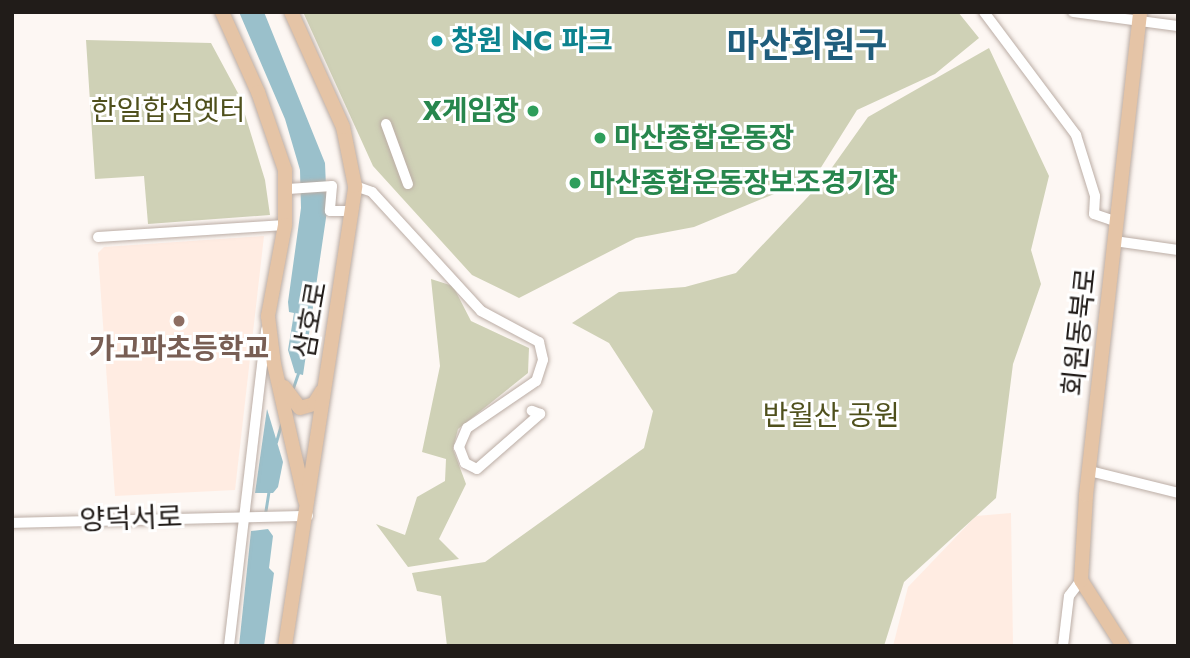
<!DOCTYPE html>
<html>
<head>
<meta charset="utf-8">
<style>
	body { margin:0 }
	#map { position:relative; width:1190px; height:658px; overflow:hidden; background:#fdf7f3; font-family:Jost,"Noto Sans KR",sans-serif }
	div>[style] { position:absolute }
	.built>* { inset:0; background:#ffece2 }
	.green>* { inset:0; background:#cfd1b6 }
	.water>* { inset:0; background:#9ac0cb }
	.stream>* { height:2.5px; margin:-1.25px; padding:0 1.25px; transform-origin:1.25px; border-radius:1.25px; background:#9ac0cb }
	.roads { filter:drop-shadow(0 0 2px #bbada5) drop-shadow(0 0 2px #bbada5) }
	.minor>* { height:10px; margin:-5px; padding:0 5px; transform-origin:5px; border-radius:5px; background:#fff }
	.major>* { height:14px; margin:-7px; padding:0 7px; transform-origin:7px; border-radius:7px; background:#e5c4a6 }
	.dots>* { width:19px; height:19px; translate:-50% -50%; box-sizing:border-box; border:4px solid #fff; border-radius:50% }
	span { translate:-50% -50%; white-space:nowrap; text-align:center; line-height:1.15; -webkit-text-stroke:6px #fff; paint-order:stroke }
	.culture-label { font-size:28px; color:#0d838f; font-weight:700 }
	.left { translate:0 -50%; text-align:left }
	.park-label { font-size:28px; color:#4f501c }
	.leisure-label { font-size:28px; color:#27864d; font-weight:700 }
	.right { translate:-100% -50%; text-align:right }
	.street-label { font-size:28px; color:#211c19 }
	.education-label { font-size:28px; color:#785e54; font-weight:700 }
	.district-label { font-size:35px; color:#1f5d7c; font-weight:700 }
	.frame { position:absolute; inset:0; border:14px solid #211c19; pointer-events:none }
</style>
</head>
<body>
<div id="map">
	<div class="built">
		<i style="clip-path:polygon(264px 236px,235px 490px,115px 496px,98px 253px,104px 247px)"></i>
		<i style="clip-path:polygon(1011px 513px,1013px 646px,893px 646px,908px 587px,976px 516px)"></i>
	</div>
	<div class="green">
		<i style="clip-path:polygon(303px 12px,958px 12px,979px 38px,935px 74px,857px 110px,815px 177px,694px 227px,636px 238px,519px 298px,472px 275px,373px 166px)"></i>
		<i style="clip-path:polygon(86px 40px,211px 43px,239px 95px,265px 180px,270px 215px,148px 224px,144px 176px,95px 179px)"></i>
		<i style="clip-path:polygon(989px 48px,1049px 176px,1031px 250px,1041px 284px,1013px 364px,996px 498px,904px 582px,884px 646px,447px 646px,441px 596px,417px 591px,412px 573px,485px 562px,644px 448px,653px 411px,609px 343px,572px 323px,619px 292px,685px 287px,736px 273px,821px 183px,868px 117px)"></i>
		<i style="clip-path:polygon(431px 279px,453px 286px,471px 321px,529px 348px,528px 373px,458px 429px,453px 449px,466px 484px,439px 539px,459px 559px,408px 567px,376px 524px,405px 535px,417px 497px,445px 481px,446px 459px,422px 452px,440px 366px)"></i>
	</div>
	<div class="water">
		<i style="clip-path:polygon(239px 12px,264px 12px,325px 163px,327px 211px,303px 375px,295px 373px,288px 350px,294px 313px,289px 312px,288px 302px,301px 208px,300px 170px,285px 119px)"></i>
		<i style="clip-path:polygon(267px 409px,283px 462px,278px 487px,273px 493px,255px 493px)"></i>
		<i style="clip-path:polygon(268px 529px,273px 536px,269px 568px,274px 573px,264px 646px,239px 646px,251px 531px)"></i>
	</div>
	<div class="stream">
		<i style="left:293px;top:388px;width:18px;rotate:-71deg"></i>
		<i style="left:276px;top:442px;width:18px;rotate:-74deg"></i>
		<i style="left:265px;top:514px;width:24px;rotate:-81deg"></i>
	</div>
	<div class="roads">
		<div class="minor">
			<i style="left:984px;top:12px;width:154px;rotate:53.2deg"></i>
			<i style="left:1076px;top:135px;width:64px;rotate:72.7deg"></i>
			<i style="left:1095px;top:196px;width:18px;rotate:93deg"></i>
			<i style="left:1094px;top:214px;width:24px;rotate:19deg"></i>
			<i style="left:1073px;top:12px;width:106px;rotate:7.6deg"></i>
			<i style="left:386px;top:124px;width:64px;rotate:69.9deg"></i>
			<i style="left:355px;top:186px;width:18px;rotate:19deg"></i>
			<i style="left:372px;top:192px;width:161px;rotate:47.5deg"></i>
			<i style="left:481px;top:311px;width:66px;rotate:28.1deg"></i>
			<i style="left:539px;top:342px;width:18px;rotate:77deg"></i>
			<i style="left:543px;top:360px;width:22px;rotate:108deg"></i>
			<i style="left:536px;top:381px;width:83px;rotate:145.7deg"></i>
			<i style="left:467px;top:428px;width:21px;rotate:113deg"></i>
			<i style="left:459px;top:447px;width:17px;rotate:69deg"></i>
			<i style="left:465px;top:463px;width:13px;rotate:27deg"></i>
			<i style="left:477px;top:469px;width:84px;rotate:-41.1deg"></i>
			<i style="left:540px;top:414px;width:9px;rotate:-159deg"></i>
			<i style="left:288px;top:189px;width:44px;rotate:-3.9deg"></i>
			<i style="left:332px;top:186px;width:25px;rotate:95deg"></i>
			<i style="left:330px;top:211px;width:23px"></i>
			<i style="left:98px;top:237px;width:187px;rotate:-3.7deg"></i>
			<i style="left:1114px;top:241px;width:65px;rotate:8deg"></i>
			<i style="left:1090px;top:471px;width:91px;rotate:14deg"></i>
			<i style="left:12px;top:523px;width:296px;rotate:-1.4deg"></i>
			<i style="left:229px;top:646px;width:318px;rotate:-83.3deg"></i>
			<i style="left:1063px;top:646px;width:50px;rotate:-83.2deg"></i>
			<i style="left:1069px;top:596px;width:20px;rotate:-53deg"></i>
		</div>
		<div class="major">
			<i style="left:222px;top:12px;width:88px;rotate:65.8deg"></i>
			<i style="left:258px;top:92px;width:83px;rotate:70.9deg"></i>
			<i style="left:285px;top:170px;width:55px;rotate:90deg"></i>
			<i style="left:285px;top:225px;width:93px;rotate:100.6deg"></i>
			<i style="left:268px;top:316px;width:48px;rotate:82.9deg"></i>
			<i style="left:274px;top:364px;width:140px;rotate:77.2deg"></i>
			<i style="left:284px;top:387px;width:26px;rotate:53deg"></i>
			<i style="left:300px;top:408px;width:15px;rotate:-16deg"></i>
			<i style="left:314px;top:404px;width:15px;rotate:-58deg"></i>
			<i style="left:285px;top:646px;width:465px;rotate:-81.3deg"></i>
			<i style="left:355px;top:186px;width:60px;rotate:-101.5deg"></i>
			<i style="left:343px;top:127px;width:126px;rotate:-114.3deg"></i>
			<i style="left:1123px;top:646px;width:78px;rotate:-122.5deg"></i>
			<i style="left:1081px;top:580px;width:85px;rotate:-86.6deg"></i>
			<i style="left:1086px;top:495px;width:486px;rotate:-83.6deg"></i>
		</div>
	</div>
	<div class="dots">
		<i style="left:437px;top:41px;background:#0f9aa8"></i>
		<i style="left:533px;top:111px;background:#2e9e5b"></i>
		<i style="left:600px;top:138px;background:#2e9e5b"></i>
		<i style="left:575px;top:183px;background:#2e9e5b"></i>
		<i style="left:179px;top:321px;background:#8d6e63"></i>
	</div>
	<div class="culture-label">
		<span class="left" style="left:451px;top:41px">창원 NC 파크</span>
	</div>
	<div class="park-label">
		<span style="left:168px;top:111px">한일합섬옛터</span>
		<span style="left:831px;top:416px">반월산 공원</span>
	</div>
	<div class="leisure-label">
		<span class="right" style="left:519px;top:111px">X게임장</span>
		<span class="left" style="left:614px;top:138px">마산종합운동장</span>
		<span class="left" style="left:589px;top:183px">마산종합운동장보조경기장</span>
	</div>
	<div class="street-label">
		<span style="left:311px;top:320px;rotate:-80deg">삼호로</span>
		<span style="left:1080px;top:332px;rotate:-84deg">회원동북로</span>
		<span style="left:131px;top:519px;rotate:-2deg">양덕서로</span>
	</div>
	<div class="education-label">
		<span style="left:179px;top:349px">가고파초등학교</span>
	</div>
	<div class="district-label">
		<span style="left:807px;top:45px">마산회원구</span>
	</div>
	<div class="frame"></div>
</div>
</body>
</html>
